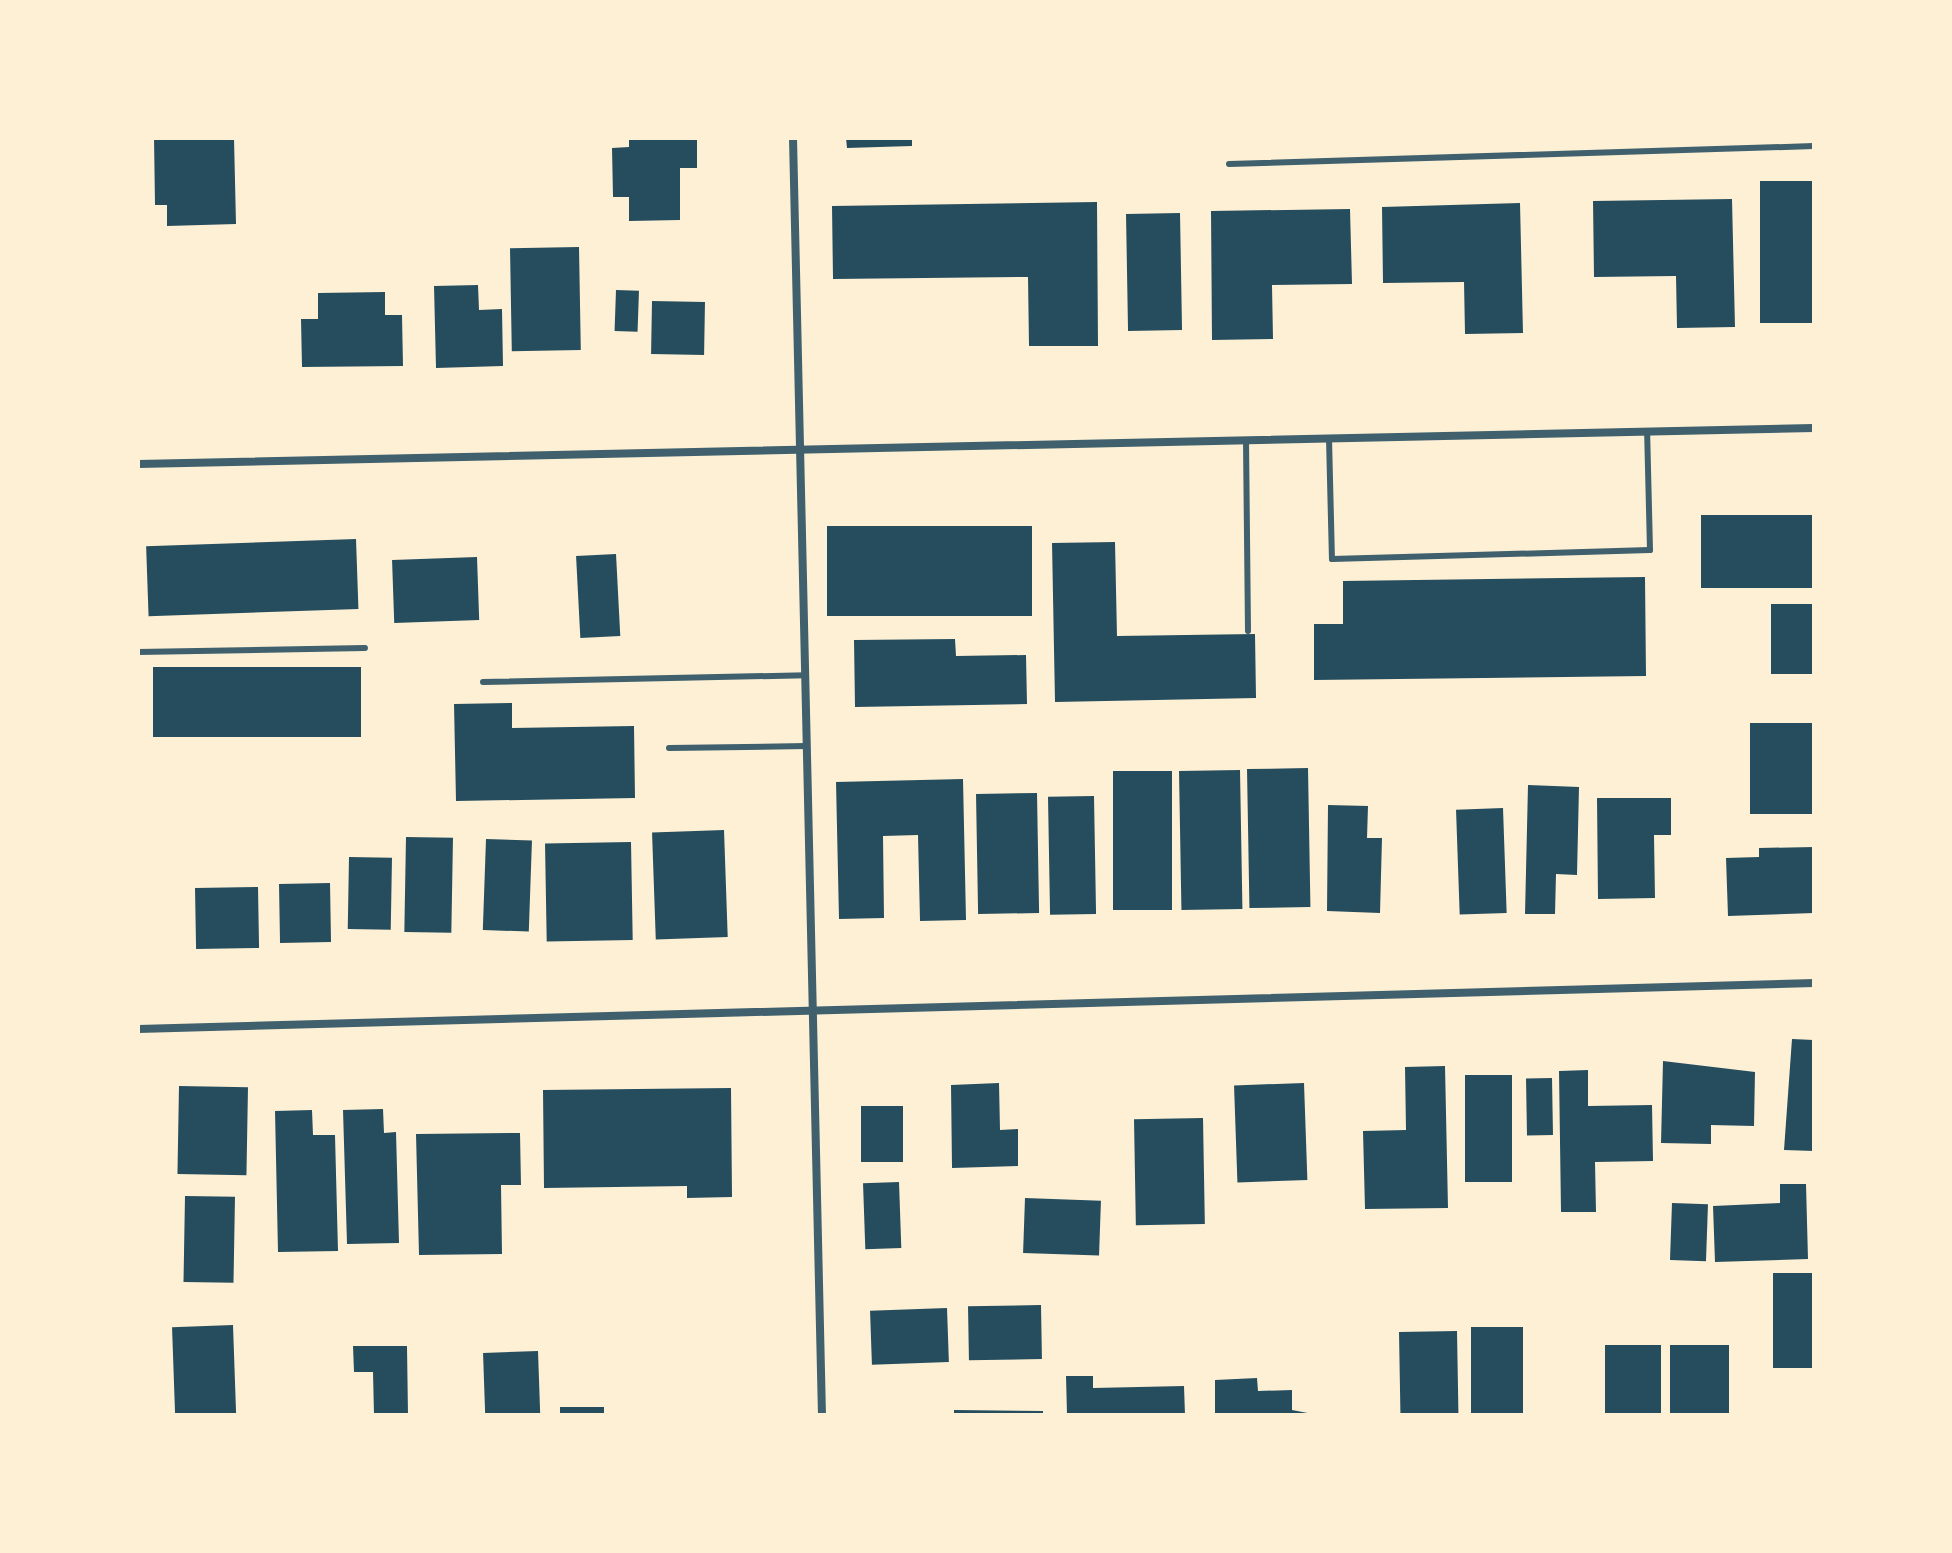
<!DOCTYPE html>
<html>
<head>
<meta charset="utf-8">
<style>
	body { margin:0 }
	#map { position:relative; width:1952px; height:1553px; overflow:hidden; background:#fdf0d5; font-family:"IBM Plex Sans",sans-serif }
	div>[style] { position:absolute }
	.building>* { inset:0; background:#264d5e; transform-origin:0 0 }
	.service>* { height:6px; margin:-3px; padding:0 3px; transform-origin:3px; border-radius:3px; background:#3f606c }
	.minor>* { height:8px; margin:-4px; padding:0 4px; transform-origin:4px; border-radius:4px; background:#3f606c }
	span { translate:-50% -50%; white-space:nowrap; text-align:center; line-height:1.15; -webkit-text-stroke:8px #fdf0d5; paint-order:stroke }
	.frame { position:absolute; inset:0; border:140px solid #fdf0d5; pointer-events:none }
</style>
</head>
<body>
<div id="map">
	<div class="building">
		<i style="clip-path:polygon(154px 138px,234px 138px,236px 224px,167px 226px,167px 205px,155px 205px)"></i>
		<i style="clip-path:polygon(629px 138px,697px 138px,697px 168px,680px 168px,680px 220px,629px 221px,629px 197px,613px 197px,612px 148px,629px 147px)"></i>
		<i style="clip-path:polygon(846px 138px,912px 138px,912px 146px,847px 148px)"></i>
		<i style="left:1814px;top:181px;width:142px;height:54px;rotate:90deg"></i>
		<i style="clip-path:polygon(1732px 199px,1735px 327px,1677px 328px,1676px 276px,1594px 277px,1593px 201px)"></i>
		<i style="clip-path:polygon(1097px 202px,1098px 346px,1029px 346px,1028px 277px,833px 279px,832px 206px)"></i>
		<i style="clip-path:polygon(1520px 203px,1523px 333px,1465px 334px,1464px 282px,1383px 283px,1382px 207px)"></i>
		<i style="clip-path:polygon(1350px 209px,1352px 284px,1272px 285px,1273px 339px,1212px 340px,1211px 211px)"></i>
		<i style="left:1180px;top:213px;width:117px;height:54px;rotate:89deg"></i>
		<i style="left:579px;top:247px;width:103px;height:69px;rotate:89deg"></i>
		<i style="clip-path:polygon(478px 285px,479px 310px,502px 309px,503px 366px,436px 368px,434px 286px)"></i>
		<i style="left:616px;top:290px;width:23px;height:41px;rotate:2deg"></i>
		<i style="clip-path:polygon(385px 292px,385px 315px,402px 315px,403px 366px,302px 367px,301px 319px,318px 319px,318px 293px)"></i>
		<i style="left:652px;top:301px;width:53px;height:53px;rotate:1deg"></i>
		<i style="left:1814px;top:515px;width:73px;height:113px;rotate:90deg"></i>
		<i style="left:1032px;top:526px;width:90px;height:205px;rotate:90deg"></i>
		<i style="left:356px;top:539px;width:70px;height:210px;rotate:88deg"></i>
		<i style="clip-path:polygon(1115px 542px,1117px 636px,1255px 634px,1256px 698px,1055px 702px,1052px 543px)"></i>
		<i style="left:616px;top:554px;width:82px;height:40px;rotate:87deg"></i>
		<i style="left:477px;top:557px;width:63px;height:85px;rotate:88deg"></i>
		<i style="clip-path:polygon(1645px 577px,1646px 676px,1314px 680px,1314px 624px,1343px 624px,1343px 581px)"></i>
		<i style="left:1814px;top:604px;width:70px;height:43px;rotate:90deg"></i>
		<i style="clip-path:polygon(955px 639px,956px 656px,1026px 655px,1027px 704px,855px 707px,854px 640px)"></i>
		<i style="left:361px;top:667px;width:70px;height:208px;rotate:90deg"></i>
		<i style="clip-path:polygon(512px 703px,512px 728px,634px 726px,635px 798px,456px 801px,454px 704px)"></i>
		<i style="left:1814px;top:723px;width:91px;height:64px;rotate:90deg"></i>
		<i style="left:1308px;top:768px;width:139px;height:61px;rotate:89deg"></i>
		<i style="left:1240px;top:770px;width:139px;height:61px;rotate:89deg"></i>
		<i style="left:1113px;top:771px;width:59px;height:139px"></i>
		<i style="clip-path:polygon(963px 779px,966px 920px,920px 921px,918px 835px,883px 836px,884px 918px,839px 919px,836px 782px)"></i>
		<i style="clip-path:polygon(1528px 785px,1579px 787px,1577px 875px,1556px 874px,1555px 914px,1525px 914px)"></i>
		<i style="left:1037px;top:793px;width:120px;height:61px;rotate:89deg"></i>
		<i style="left:1094px;top:796px;width:118px;height:46px;rotate:89deg"></i>
		<i style="clip-path:polygon(1597px 798px,1671px 798px,1671px 835px,1654px 835px,1655px 898px,1598px 899px)"></i>
		<i style="clip-path:polygon(1328px 805px,1368px 806px,1367px 838px,1382px 838px,1380px 913px,1327px 911px)"></i>
		<i style="left:1503px;top:808px;width:105px;height:47px;rotate:88deg"></i>
		<i style="left:724px;top:830px;width:107px;height:72px;rotate:88deg"></i>
		<i style="left:406px;top:837px;width:47px;height:95px;rotate:1deg"></i>
		<i style="left:486px;top:839px;width:46px;height:91px;rotate:2deg"></i>
		<i style="left:631px;top:842px;width:98px;height:86px;rotate:89deg"></i>
		<i style="clip-path:polygon(1814px 847px,1814px 913px,1728px 916px,1726px 858px,1759px 857px,1759px 848px)"></i>
		<i style="left:349px;top:857px;width:43px;height:72px;rotate:1deg"></i>
		<i style="left:330px;top:883px;width:59px;height:51px;rotate:89deg"></i>
		<i style="left:258px;top:887px;width:61px;height:63px;rotate:89deg"></i>
		<i style="clip-path:polygon(1792px 1039px,1814px 1040px,1814px 1151px,1784px 1150px)"></i>
		<i style="clip-path:polygon(1663px 1061px,1755px 1072px,1754px 1126px,1711px 1125px,1711px 1144px,1661px 1143px)"></i>
		<i style="clip-path:polygon(1445px 1066px,1448px 1208px,1365px 1209px,1363px 1131px,1406px 1130px,1405px 1067px)"></i>
		<i style="clip-path:polygon(1588px 1070px,1588px 1106px,1652px 1105px,1653px 1161px,1595px 1162px,1596px 1212px,1561px 1212px,1559px 1071px)"></i>
		<i style="left:1465px;top:1075px;width:47px;height:107px"></i>
		<i style="left:1552px;top:1078px;width:57px;height:26px;rotate:89deg"></i>
		<i style="clip-path:polygon(999px 1083px,1000px 1130px,1018px 1129px,1018px 1166px,952px 1168px,951px 1085px)"></i>
		<i style="left:1304px;top:1083px;width:97px;height:70px;rotate:88deg"></i>
		<i style="left:179px;top:1086px;width:69px;height:88px;rotate:1deg"></i>
		<i style="clip-path:polygon(731px 1088px,732px 1197px,687px 1198px,687px 1186px,544px 1188px,543px 1090px)"></i>
		<i style="left:861px;top:1106px;width:42px;height:56px"></i>
		<i style="clip-path:polygon(383px 1109px,384px 1133px,396px 1132px,399px 1243px,347px 1244px,343px 1110px)"></i>
		<i style="clip-path:polygon(312px 1110px,313px 1135px,335px 1135px,338px 1251px,278px 1252px,275px 1111px)"></i>
		<i style="left:1203px;top:1118px;width:106px;height:69px;rotate:89deg"></i>
		<i style="clip-path:polygon(520px 1133px,521px 1185px,501px 1185px,502px 1254px,419px 1255px,416px 1134px)"></i>
		<i style="left:899px;top:1182px;width:66px;height:36px;rotate:88deg"></i>
		<i style="clip-path:polygon(1780px 1184px,1806px 1184px,1808px 1259px,1715px 1262px,1713px 1206px,1780px 1203px)"></i>
		<i style="left:185px;top:1196px;width:50px;height:86px;rotate:1deg"></i>
		<i style="left:1025px;top:1198px;width:76px;height:55px;rotate:2deg"></i>
		<i style="left:1672px;top:1203px;width:36px;height:57px;rotate:2deg"></i>
		<i style="left:1773px;top:1273px;width:41px;height:95px"></i>
		<i style="left:1041px;top:1305px;width:54px;height:73px;rotate:89deg"></i>
		<i style="left:947px;top:1308px;width:54px;height:77px;rotate:88deg"></i>
		<i style="left:233px;top:1325px;width:90px;height:61px;rotate:88deg"></i>
		<i style="left:1471px;top:1327px;width:52px;height:88px"></i>
		<i style="left:1457px;top:1331px;width:84px;height:58px;rotate:89deg"></i>
		<i style="left:1605px;top:1345px;width:56px;height:70px"></i>
		<i style="left:1670px;top:1345px;width:59px;height:70px"></i>
		<i style="clip-path:polygon(353px 1346px,407px 1346px,408px 1415px,374px 1415px,373px 1372px,354px 1372px)"></i>
		<i style="left:538px;top:1351px;width:64px;height:55px;rotate:88deg"></i>
		<i style="clip-path:polygon(1066px 1376px,1093px 1376px,1093px 1388px,1184px 1386px,1185px 1415px,1067px 1415px)"></i>
		<i style="clip-path:polygon(1257px 1378px,1258px 1391px,1292px 1390px,1292px 1410px,1318px 1415px,1215px 1415px,1215px 1380px)"></i>
		<i style="left:560px;top:1407px;width:44px;height:8px"></i>
		<i style="clip-path:polygon(954px 1410px,1043px 1411px,1043px 1415px,954px 1415px)"></i>
	</div>
	<div class="service">
		<i style="left:1229px;top:164px;width:585px;rotate:-1.76deg"></i>
		<i style="left:1329px;top:438px;width:121px;rotate:88.6deg"></i>
		<i style="left:1332px;top:559px;width:318px;rotate:-1.6deg"></i>
		<i style="left:1650px;top:550px;width:119px;rotate:-91.4deg"></i>
		<i style="left:1246px;top:440px;width:191px;rotate:89.4deg"></i>
		<i style="left:138px;top:652px;width:227px;rotate:-1deg"></i>
		<i style="left:483px;top:682px;width:323px;rotate:-1.2deg"></i>
		<i style="left:669px;top:748px;width:138px;rotate:-0.8deg"></i>
	</div>
	<div class="minor">
		<i style="left:793px;top:138px;width:1277px;rotate:88.7deg"></i>
		<i style="left:138px;top:464px;width:1676px;rotate:-1.23deg"></i>
		<i style="left:138px;top:1029px;width:1677px;rotate:-1.57deg"></i>
	</div>
	<div class="frame"></div>
</div>
</body>
</html>
